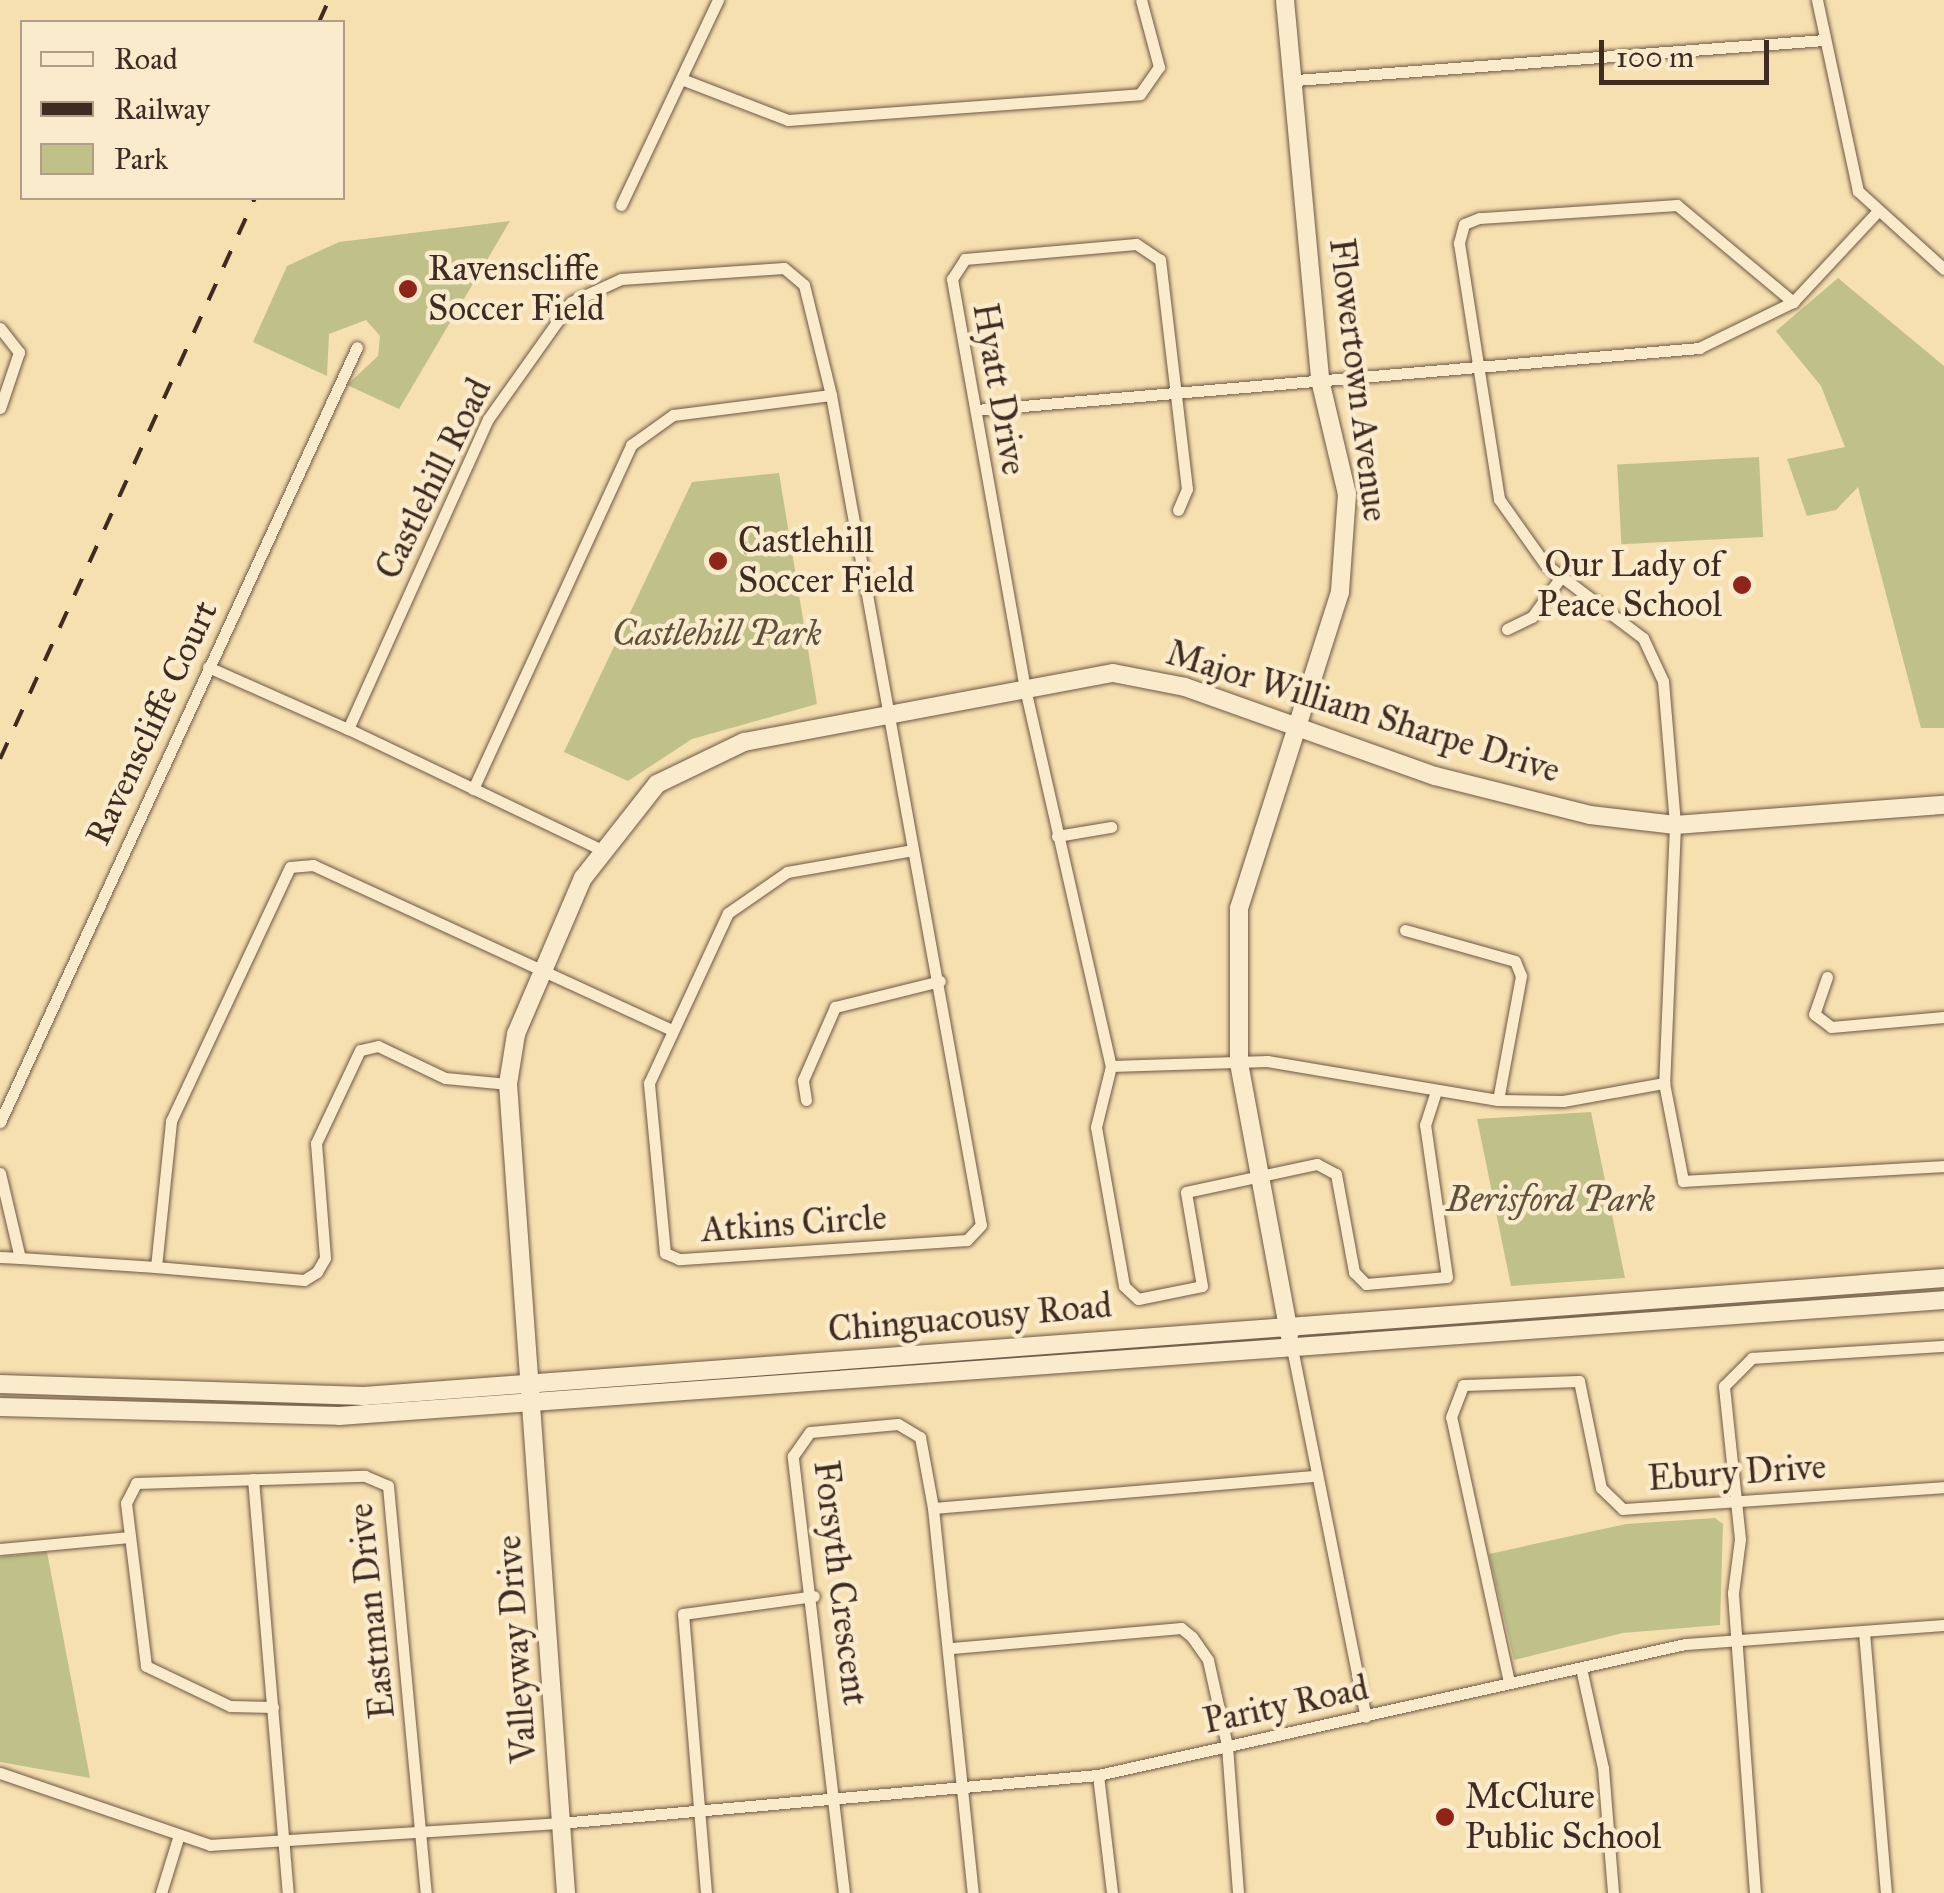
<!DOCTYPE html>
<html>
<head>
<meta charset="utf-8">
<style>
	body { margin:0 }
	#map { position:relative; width:1944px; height:1893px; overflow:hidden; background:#f7e0b0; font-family:"IM FELL Great Primer",serif }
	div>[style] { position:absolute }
	.green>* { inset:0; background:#bfc189; transform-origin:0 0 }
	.roads { filter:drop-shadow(0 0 2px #6e5846) drop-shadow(0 0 2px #6e5846) }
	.street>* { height:11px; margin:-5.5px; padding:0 5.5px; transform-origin:5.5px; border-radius:5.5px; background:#faebcc }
	.secondary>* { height:18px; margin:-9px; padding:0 9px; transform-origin:9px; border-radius:9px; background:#faebcc }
	.rail>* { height:4px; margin-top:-2px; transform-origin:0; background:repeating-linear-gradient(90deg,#402b22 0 18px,transparent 0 36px) }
	.dots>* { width:28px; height:28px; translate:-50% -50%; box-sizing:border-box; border:5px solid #faebcc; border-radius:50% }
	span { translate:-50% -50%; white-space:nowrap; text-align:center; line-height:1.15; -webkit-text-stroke:9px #faebcc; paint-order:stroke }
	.poi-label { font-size:35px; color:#402b22 }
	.left { translate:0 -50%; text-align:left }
	.right { translate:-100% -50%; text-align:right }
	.street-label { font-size:35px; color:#402b22 }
	.park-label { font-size:35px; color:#60503c; font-style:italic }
	.legend { position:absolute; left:20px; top:20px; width:325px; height:180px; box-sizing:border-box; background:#faebcc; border:2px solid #b09e88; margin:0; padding:12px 18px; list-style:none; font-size:30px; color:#402b22 }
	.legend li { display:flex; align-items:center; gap:20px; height:50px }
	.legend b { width:50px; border:2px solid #b09e88 }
	.scale { position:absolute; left:1599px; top:40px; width:170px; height:45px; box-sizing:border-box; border:5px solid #402b22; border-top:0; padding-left:12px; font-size:30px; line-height:35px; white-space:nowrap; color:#402b22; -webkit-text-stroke:8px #faebcc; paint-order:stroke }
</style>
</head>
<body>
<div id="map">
	<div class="green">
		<i style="clip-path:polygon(510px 221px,399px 409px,347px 385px,378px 356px,380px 336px,366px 320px,329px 334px,327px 376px,253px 342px,287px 266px,339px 242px)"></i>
		<i style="clip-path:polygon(1838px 278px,1944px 366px,1944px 728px,1921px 728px,1858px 487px,1836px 510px,1807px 516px,1787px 459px,1845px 447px,1821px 386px,1776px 331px)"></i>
		<i style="left:1759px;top:457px;width:80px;height:142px;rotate:87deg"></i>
		<i style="clip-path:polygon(779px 473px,817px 704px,692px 739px,628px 781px,564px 752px,692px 482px)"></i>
		<i style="clip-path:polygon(1591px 1112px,1625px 1278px,1511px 1286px,1477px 1119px)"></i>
		<i style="clip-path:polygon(1715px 1518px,1723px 1524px,1720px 1625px,1623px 1633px,1514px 1660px,1489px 1554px,1626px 1524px)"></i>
		<i style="clip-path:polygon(47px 1552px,90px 1778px,0 1762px,0 1557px)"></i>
	</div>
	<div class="roads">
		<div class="street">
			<i style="left:1817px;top:0;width:195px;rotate:77.9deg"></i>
			<i style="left:1858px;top:191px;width:116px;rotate:42.2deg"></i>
			<i style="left:684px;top:80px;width:111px;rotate:21deg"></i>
			<i style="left:788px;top:120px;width:353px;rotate:-4.2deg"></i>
			<i style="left:1140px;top:94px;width:33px;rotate:-55deg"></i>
			<i style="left:1159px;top:67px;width:69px;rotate:-105deg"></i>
			<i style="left:1296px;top:80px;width:530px;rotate:-4.33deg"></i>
			<i style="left:621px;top:205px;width:227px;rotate:-64.7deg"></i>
			<i style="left:1793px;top:302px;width:151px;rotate:-140.1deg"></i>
			<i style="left:1677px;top:205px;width:198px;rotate:176.2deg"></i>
			<i style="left:1479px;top:218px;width:16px;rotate:158deg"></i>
			<i style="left:1464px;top:224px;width:20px;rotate:105deg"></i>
			<i style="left:1459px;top:243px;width:259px;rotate:81.1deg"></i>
			<i style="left:1499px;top:499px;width:80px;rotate:54.7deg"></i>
			<i style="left:1545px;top:564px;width:123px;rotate:37.1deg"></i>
			<i style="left:1643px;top:638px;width:47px;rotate:65.1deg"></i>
			<i style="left:1663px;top:681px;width:144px;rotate:85.2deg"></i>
			<i style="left:1675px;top:825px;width:258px;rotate:92.4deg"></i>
			<i style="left:1664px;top:1083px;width:100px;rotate:79deg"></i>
			<i style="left:1683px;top:1181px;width:261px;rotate:-3.3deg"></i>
			<i style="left:0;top:328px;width:31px;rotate:52deg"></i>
			<i style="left:19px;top:352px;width:59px;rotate:108.7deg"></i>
			<i style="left:976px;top:410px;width:726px;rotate:-4.9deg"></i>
			<i style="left:1699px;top:348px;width:105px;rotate:-26.1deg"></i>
			<i style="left:1793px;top:302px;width:123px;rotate:-47deg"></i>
			<i style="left:1178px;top:510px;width:23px;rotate:-67deg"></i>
			<i style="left:1187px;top:489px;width:231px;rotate:-96.7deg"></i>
			<i style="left:1160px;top:260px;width:29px;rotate:-146deg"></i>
			<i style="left:1136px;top:244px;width:172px;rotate:175deg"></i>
			<i style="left:965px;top:259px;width:24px;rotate:123deg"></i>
			<i style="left:952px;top:279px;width:411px;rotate:79.9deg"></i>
			<i style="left:1024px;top:684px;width:392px;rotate:77.2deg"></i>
			<i style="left:1111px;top:1066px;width:156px;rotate:-1.8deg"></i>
			<i style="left:1267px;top:1061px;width:234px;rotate:9.6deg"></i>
			<i style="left:1498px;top:1100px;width:65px;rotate:0.9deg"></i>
			<i style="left:1563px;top:1101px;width:103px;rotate:-10.1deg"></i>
			<i style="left:1507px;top:629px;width:28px;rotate:-26deg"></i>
			<i style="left:1532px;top:617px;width:49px;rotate:-54.1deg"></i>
			<i style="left:208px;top:667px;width:153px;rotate:23.9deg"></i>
			<i style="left:473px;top:789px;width:379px;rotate:-65.3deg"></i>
			<i style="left:631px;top:445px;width:52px;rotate:-35.5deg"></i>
			<i style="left:673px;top:415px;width:159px;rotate:-7.2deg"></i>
			<i style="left:1057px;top:836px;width:55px;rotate:-9.5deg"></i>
			<i style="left:600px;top:849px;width:279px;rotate:-154.5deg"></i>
			<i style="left:348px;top:729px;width:340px;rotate:-65.7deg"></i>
			<i style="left:488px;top:419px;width:143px;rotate:-54.6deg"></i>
			<i style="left:571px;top:302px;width:55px;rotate:-24.7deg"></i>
			<i style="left:621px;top:279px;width:163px;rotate:-3.9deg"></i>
			<i style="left:784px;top:268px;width:26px;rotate:40deg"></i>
			<i style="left:804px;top:285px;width:113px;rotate:76.2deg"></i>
			<i style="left:831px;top:395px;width:843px;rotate:79.76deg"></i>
			<i style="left:981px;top:1225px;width:21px;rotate:133deg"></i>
			<i style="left:967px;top:1240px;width:289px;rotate:176.2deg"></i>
			<i style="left:679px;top:1259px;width:15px;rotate:-157deg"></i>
			<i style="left:665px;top:1253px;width:171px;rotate:-95.4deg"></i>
			<i style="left:649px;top:1083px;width:187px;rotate:-65.1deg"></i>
			<i style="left:728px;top:913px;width:72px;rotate:-34.8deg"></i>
			<i style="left:787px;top:872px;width:128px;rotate:-9.9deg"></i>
			<i style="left:1405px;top:930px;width:114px;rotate:15.7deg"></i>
			<i style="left:1515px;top:961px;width:16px;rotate:68deg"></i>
			<i style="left:1521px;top:976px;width:126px;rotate:100.5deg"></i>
			<i style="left:1827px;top:977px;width:39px;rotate:109deg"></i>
			<i style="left:1814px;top:1014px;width:21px;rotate:37deg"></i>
			<i style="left:1831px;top:1027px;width:113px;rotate:-5.1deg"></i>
			<i style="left:1111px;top:1066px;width:63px;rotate:103.8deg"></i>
			<i style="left:1096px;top:1127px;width:161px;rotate:80deg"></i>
			<i style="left:1124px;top:1286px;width:19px;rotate:43deg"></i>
			<i style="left:1138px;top:1299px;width:65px;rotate:-11.5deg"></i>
			<i style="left:1202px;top:1286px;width:95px;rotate:-99.7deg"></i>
			<i style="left:1186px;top:1192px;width:134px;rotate:-12.1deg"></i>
			<i style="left:1317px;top:1164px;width:21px;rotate:28deg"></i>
			<i style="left:1336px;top:1174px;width:100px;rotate:79.6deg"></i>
			<i style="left:1354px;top:1272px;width:17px;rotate:45deg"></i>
			<i style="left:1366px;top:1284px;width:81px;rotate:-4.9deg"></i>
			<i style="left:1447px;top:1277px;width:154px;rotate:-98.2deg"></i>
			<i style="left:1425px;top:1125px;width:35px;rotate:-72deg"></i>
			<i style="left:508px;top:1084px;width:63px;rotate:-174.6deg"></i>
			<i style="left:445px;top:1078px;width:74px;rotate:-154.5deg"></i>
			<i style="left:378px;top:1046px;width:18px;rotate:167deg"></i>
			<i style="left:360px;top:1050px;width:103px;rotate:115.3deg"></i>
			<i style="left:316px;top:1143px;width:115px;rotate:85.5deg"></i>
			<i style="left:325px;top:1258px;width:16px;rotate:120deg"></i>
			<i style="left:317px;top:1272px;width:15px;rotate:148deg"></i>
			<i style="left:304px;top:1280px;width:149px;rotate:-175deg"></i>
			<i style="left:156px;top:1267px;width:147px;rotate:-84.1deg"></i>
			<i style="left:171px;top:1121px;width:280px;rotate:-64.9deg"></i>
			<i style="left:290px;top:867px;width:23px;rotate:-5deg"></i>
			<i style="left:313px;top:865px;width:393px;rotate:24.7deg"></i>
			<i style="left:806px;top:1100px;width:20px;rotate:-99deg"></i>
			<i style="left:803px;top:1080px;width:80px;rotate:-66.3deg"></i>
			<i style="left:835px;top:1007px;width:108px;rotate:-13.9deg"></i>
			<i style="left:0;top:1122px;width:853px;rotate:-65.27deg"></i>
			<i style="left:0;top:1173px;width:87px;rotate:76.8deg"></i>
			<i style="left:20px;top:1258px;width:136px;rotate:3.8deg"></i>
			<i style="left:0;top:1257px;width:20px;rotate:3deg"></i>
			<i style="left:1292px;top:1348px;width:376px;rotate:78.7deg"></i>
			<i style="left:253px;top:1479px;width:415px;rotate:85.2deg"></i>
			<i style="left:933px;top:1508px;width:379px;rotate:-4.8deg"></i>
			<i style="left:0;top:1549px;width:130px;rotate:-5.3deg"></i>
			<i style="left:1864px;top:1632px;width:262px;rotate:85.2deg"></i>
			<i style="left:952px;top:1648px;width:230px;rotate:-5deg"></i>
			<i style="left:1181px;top:1628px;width:14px;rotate:39deg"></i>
			<i style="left:1192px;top:1637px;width:28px;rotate:55deg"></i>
			<i style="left:1208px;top:1660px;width:88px;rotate:77.5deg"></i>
			<i style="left:1227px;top:1746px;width:147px;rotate:85.7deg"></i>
			<i style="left:1581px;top:1668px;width:102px;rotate:77.6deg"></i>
			<i style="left:1603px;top:1768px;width:125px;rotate:85.4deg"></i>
			<i style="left:1509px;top:1682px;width:271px;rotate:-102.3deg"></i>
			<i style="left:1451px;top:1417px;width:34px;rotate:-69deg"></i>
			<i style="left:1463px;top:1385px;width:116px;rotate:-2deg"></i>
			<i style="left:1579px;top:1381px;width:109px;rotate:78.4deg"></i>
			<i style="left:1601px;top:1488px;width:30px;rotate:44deg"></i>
			<i style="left:1623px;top:1509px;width:322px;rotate:-3.9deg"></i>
			<i style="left:273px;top:1707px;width:43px;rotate:-178.7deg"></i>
			<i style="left:230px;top:1706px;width:93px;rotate:-154.5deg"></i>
			<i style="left:146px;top:1666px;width:164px;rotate:-97deg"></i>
			<i style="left:126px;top:1503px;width:22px;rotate:-63deg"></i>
			<i style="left:136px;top:1483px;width:229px;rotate:-1.8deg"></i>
			<i style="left:365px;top:1476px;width:25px;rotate:23deg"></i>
			<i style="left:388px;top:1486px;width:409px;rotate:84.7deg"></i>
			<i style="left:0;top:1773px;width:222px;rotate:18.9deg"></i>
			<i style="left:210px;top:1845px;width:351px;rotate:-3.6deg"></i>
			<i style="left:560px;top:1823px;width:540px;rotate:-5.1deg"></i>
			<i style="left:1098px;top:1775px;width:601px;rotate:-12.58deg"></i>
			<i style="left:1685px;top:1644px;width:260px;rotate:-4.2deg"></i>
			<i style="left:1098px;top:1775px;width:119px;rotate:83.2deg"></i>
			<i style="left:161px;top:1893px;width:61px;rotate:-72.8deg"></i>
			<i style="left:706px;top:1893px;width:280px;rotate:-94.7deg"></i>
			<i style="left:683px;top:1614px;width:132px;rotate:-7.8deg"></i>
			<i style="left:844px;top:1893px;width:440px;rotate:-96.7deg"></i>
			<i style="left:793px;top:1456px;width:29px;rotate:-55deg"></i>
			<i style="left:810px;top:1432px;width:88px;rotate:-5.2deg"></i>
			<i style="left:898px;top:1424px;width:26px;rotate:31deg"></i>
			<i style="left:920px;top:1437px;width:72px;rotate:79.6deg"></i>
			<i style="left:933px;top:1508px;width:387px;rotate:84.1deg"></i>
			<i style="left:1755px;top:1893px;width:301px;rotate:-94.2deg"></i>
			<i style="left:1733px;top:1593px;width:54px;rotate:-82.6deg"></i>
			<i style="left:1740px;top:1539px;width:154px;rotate:-96deg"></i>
			<i style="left:1724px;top:1386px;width:40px;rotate:-45deg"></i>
			<i style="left:1752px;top:1358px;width:192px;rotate:-3.6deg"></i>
		</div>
		<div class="secondary">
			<i style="left:1285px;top:0;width:382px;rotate:84.7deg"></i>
			<i style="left:1320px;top:380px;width:117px;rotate:76.7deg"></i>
			<i style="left:1347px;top:494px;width:98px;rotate:94.1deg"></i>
			<i style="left:1340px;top:592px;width:332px;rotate:107.7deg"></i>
			<i style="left:1239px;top:908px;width:155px;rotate:90deg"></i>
			<i style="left:1239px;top:1063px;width:276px;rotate:79.5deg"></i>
			<i style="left:0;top:1384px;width:364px;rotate:1.9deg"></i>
			<i style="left:364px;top:1396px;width:1584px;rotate:-4.27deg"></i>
			<i style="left:0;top:1407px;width:339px;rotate:1.5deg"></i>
			<i style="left:339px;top:1416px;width:1609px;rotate:-4.13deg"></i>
			<i style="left:566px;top:1893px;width:811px;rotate:-94.1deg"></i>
			<i style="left:508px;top:1084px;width:51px;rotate:-80.9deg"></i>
			<i style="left:516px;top:1034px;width:170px;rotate:-66.8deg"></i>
			<i style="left:583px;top:878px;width:120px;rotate:-51.8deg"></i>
			<i style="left:657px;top:784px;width:97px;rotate:-25.8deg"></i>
			<i style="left:744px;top:742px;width:375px;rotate:-10.6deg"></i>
			<i style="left:1113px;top:673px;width:73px;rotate:11deg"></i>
			<i style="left:1185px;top:687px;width:265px;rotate:19.6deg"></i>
			<i style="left:1435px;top:776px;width:160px;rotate:14.1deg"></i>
			<i style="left:1590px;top:815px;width:86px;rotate:6.7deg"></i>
			<i style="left:1675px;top:825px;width:270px;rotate:-4.3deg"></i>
		</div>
	</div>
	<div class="rail">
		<i style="left:319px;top:22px;width:24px;rotate:-66deg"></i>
		<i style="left:0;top:759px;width:616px;rotate:-65.56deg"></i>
	</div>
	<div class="dots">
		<i style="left:408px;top:289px;background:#8f2418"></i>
		<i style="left:718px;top:561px;background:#8f2418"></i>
		<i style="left:1742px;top:585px;background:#8f2418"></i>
		<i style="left:1445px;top:1817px;background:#8f2418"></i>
	</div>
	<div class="poi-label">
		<span class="left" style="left:428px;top:289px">Ravenscliffe<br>Soccer Field</span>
		<span class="left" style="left:738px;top:561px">Castlehill<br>Soccer Field</span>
		<span class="right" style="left:1722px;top:585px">Our Lady of<br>Peace School</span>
		<span class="left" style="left:1465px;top:1817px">McClure<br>Public School</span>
	</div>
	<div class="street-label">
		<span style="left:1358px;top:380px;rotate:83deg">Flowertown Avenue</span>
		<span style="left:999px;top:389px;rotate:80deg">Hyatt Drive</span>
		<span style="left:434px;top:479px;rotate:-64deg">Castlehill Road</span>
		<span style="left:1363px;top:712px;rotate:17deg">Major William Sharpe Drive</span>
		<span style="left:152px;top:723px;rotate:-65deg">Ravenscliffe Court</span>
		<span style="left:794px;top:1224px;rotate:-4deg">Atkins Circle</span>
		<span style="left:970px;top:1318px;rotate:-5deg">Chinguacousy Road</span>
		<span style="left:1737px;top:1473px;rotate:-4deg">Ebury Drive</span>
		<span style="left:840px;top:1583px;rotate:83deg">Forsyth Crescent</span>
		<span style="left:372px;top:1611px;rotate:-96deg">Eastman Drive</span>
		<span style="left:517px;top:1649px;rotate:-94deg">Valleyway Drive</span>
		<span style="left:1286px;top:1705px;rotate:-12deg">Parity Road</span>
	</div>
	<div class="park-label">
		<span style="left:717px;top:634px">Castlehill Park</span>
		<span style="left:1551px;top:1200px">Berisford Park</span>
	</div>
	<ul class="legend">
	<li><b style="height:12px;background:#faebcc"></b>Road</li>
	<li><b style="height:12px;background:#402b22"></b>Railway</li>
	<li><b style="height:28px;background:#bfc189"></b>Park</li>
	</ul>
	<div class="scale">100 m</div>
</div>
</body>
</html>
